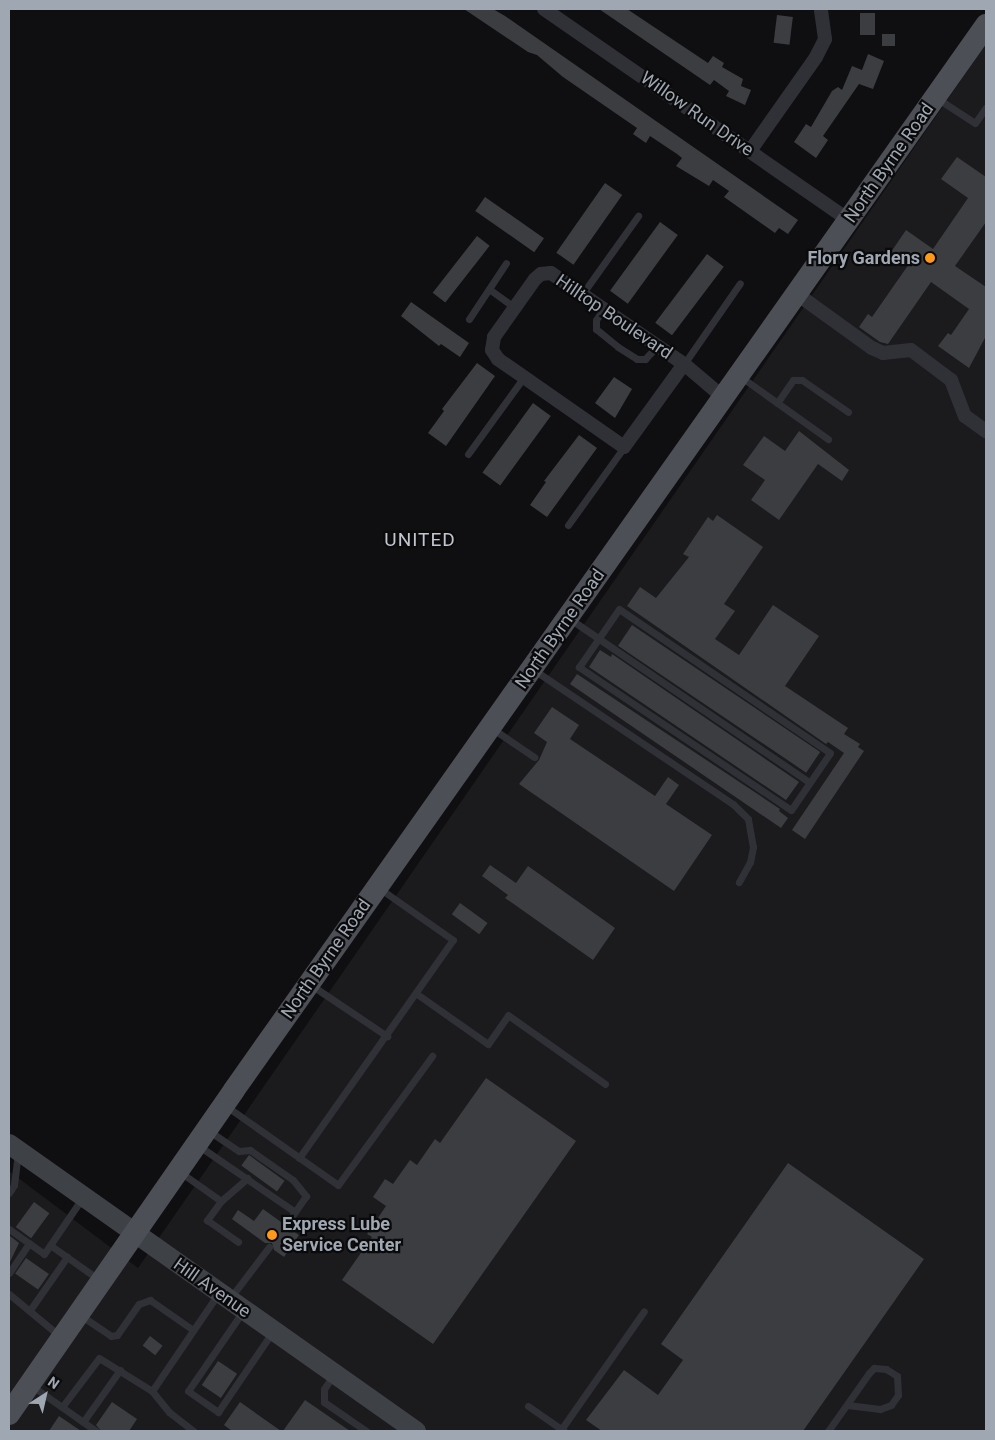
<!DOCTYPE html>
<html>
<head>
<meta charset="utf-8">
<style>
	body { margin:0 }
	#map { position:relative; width:995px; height:1440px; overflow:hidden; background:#0f0f11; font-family:Roboto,sans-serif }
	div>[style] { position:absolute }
	.built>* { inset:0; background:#1b1b1e }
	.building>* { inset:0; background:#3b3d41; transform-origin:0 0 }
	.service>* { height:7px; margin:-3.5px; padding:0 3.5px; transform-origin:3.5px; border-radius:3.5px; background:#303136 }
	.minor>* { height:14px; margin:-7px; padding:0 7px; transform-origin:7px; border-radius:7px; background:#303136 }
	.secondary>* { height:20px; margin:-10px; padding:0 10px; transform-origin:10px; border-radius:10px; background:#3e4146 }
	.primary>* { height:22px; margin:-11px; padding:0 11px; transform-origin:11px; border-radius:11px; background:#4c4f55 }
	.dots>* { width:14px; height:14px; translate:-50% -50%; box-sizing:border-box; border:2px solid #0a0a0b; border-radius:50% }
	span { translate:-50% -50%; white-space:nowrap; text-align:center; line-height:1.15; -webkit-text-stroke:4.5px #0a0a0b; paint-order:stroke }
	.street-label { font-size:18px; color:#9fa7b3 }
	.poi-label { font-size:18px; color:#9fa7b3; font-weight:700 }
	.right { translate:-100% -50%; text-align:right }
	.left { translate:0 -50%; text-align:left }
	.neighbourhood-label { font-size:19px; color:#c0c5cf; letter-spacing:1px }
	.frame { position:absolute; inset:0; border:10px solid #9fa7b3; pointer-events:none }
	.north { position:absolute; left:20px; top:1370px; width:50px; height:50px; -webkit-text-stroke:4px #0a0a0b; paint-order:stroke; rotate:35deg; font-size:14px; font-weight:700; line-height:20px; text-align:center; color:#9fa7b3 }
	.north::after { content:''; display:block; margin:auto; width:18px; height:22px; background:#9fa7b3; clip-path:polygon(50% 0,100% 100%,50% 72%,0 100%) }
</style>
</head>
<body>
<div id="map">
	<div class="built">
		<i style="clip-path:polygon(986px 44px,986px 1431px,9px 1431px,9px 1171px,138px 1268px)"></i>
	</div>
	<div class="building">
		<i style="clip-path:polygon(464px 9px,493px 9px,505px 16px,798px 220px,788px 234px,779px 228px,775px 233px,724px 197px,729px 191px,713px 180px,709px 186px,676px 166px,682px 158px,677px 154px,650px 136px,646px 143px,633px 134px,637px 128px,563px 77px,537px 55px,528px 52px)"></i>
		<i style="clip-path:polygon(599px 9px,627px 9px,708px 63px,713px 56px,724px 63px,722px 67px,743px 79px,741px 86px,751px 90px,745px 105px,726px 96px,729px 91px,714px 80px,710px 85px)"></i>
		<i style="left:860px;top:13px;width:15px;height:22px"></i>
		<i style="left:777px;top:15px;width:16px;height:28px;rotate:7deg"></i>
		<i style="left:882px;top:34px;width:13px;height:12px"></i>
		<i style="clip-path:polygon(868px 54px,884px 61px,873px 89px,859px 84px,823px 136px,828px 140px,816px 158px,794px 142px,806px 124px,811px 127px,832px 91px,838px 87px,842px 90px,852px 66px,862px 70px)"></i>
		<i style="clip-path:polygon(957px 157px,986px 177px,986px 222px,955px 266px,986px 287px,986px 336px,969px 368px,938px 346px,948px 333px,951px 335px,969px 309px,931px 282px,888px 344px,880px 342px,859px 327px,868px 314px,872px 317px,909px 264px,891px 252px,906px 230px,933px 249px,968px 198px,941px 179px)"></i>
		<i style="left:605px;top:183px;width:21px;height:85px;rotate:35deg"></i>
		<i style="left:485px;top:197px;width:72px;height:17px;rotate:35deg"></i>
		<i style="left:660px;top:222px;width:22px;height:85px;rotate:36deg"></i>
		<i style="left:477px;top:236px;width:16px;height:72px;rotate:38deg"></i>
		<i style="left:707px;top:254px;width:21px;height:86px;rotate:37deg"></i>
		<i style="clip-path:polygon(411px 302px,469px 343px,460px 357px,441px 344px,439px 346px,401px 316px)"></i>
		<i style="clip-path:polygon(477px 363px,495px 376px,446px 446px,428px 433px,444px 411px,442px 409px)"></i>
		<i style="clip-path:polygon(614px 377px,632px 389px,615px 418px,595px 403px)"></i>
		<i style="left:533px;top:403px;width:22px;height:86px;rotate:36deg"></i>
		<i style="clip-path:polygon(799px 431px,849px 470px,842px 481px,818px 464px,779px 520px,751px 500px,765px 480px,743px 465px,764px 436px,785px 451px)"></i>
		<i style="clip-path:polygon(579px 435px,597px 448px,547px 517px,530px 505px,546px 482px,544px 481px)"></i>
		<i style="clip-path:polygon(717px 515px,763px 547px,724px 604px,735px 611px,715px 639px,739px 655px,773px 605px,819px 636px,785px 686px,848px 728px,844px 734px,860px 744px,858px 747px,864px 751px,805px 839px,792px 830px,844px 753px,828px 742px,826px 744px,627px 606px,640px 587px,656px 598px,689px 557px,683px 554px,708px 517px,713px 521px)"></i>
		<i style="left:632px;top:625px;width:227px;height:25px;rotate:34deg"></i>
		<i style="clip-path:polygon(600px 650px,611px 657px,612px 654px,799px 782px,786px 800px,589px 667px)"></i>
		<i style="clip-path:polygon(577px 674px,780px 809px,779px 811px,788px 818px,781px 828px,570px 684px)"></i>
		<i style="clip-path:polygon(552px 707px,579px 725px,570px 739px,655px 796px,668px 777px,679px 785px,666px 804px,712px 835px,674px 891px,519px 784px,539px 760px,547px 742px,534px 733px)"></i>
		<i style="clip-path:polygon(490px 865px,516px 883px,528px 866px,615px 928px,593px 960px,505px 898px,508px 895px,482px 876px)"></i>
		<i style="left:460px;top:903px;width:34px;height:14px;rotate:36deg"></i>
		<i style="clip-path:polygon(486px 1078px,576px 1141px,433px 1344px,342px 1280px,372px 1237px,367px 1234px,386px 1206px,373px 1197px,385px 1179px,393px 1184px,410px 1160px,417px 1165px,435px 1139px,440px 1143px)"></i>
		<i style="left:249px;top:1155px;width:44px;height:13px;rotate:36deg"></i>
		<i style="clip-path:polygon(788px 1163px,924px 1259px,803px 1431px,602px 1431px,586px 1420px,624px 1370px,658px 1395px,683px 1360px,661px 1344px)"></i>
		<i style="left:34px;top:1202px;width:19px;height:31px;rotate:36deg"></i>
		<i style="clip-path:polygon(263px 1209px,281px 1222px,283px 1229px,290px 1229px,299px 1235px,284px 1257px,274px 1250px,272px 1243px,265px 1243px,232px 1219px,238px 1210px,254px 1221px)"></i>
		<i style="clip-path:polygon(10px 1236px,19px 1243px,9px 1264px,9px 1237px)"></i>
		<i style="left:26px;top:1258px;width:28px;height:19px;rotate:35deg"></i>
		<i style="left:150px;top:1336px;width:16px;height:12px;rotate:38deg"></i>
		<i style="left:218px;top:1361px;width:23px;height:29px;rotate:34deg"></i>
		<i style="clip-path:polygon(305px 1400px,350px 1431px,283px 1431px)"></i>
		<i style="clip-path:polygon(112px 1402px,137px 1419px,129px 1431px,101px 1431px,96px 1425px)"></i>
		<i style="clip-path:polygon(240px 1402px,281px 1431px,232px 1431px,224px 1425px)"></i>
		<i style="clip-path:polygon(59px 1416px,81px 1431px,49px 1431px)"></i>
	</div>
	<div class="service">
		<i style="left:938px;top:99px;width:44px;rotate:33deg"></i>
		<i style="left:975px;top:123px;width:19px;rotate:-55deg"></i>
		<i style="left:489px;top:289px;width:32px;rotate:36deg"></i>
		<i style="left:583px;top:293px;width:95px;rotate:-54.5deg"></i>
		<i style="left:604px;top:308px;width:14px;rotate:124deg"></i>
		<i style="left:596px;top:320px;width:9px;rotate:90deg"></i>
		<i style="left:596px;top:329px;width:28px;rotate:39deg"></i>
		<i style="left:618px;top:347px;width:22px;rotate:32deg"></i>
		<i style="left:637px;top:359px;width:8px"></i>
		<i style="left:645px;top:359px;width:19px;rotate:-47deg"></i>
		<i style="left:469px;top:319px;width:67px;rotate:-56.5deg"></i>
		<i style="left:684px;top:364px;width:98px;rotate:-55.3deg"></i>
		<i style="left:741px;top:377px;width:107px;rotate:35.5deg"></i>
		<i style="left:777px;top:403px;width:28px;rotate:-55deg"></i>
		<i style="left:793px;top:380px;width:9px"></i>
		<i style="left:802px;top:380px;width:56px;rotate:34.8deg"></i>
		<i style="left:468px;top:454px;width:95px;rotate:-54deg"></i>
		<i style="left:568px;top:525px;width:96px;rotate:-54.3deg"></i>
		<i style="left:619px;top:609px;width:255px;rotate:34.3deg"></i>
		<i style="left:830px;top:753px;width:69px;rotate:124.4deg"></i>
		<i style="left:791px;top:810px;width:256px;rotate:-146deg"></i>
		<i style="left:579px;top:667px;width:70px;rotate:-55.4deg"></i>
		<i style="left:570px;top:619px;width:289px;rotate:34.3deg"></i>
		<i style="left:534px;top:670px;width:240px;rotate:34deg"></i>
		<i style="left:733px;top:804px;width:21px;rotate:45deg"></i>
		<i style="left:748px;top:819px;width:28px;rotate:80deg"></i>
		<i style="left:753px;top:847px;width:15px;rotate:101deg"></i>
		<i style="left:750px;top:862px;width:23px;rotate:119deg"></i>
		<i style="left:493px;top:729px;width:50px;rotate:34.3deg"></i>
		<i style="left:311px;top:985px;width:92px;rotate:33.9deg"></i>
		<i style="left:417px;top:994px;width:87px;rotate:35.2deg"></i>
		<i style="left:488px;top:1044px;width:35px;rotate:-55deg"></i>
		<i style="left:508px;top:1015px;width:119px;rotate:35.4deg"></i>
		<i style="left:226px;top:1106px;width:137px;rotate:35.2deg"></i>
		<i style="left:338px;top:1185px;width:160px;rotate:-53.9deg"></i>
		<i style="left:209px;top:1131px;width:36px;rotate:34deg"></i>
		<i style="left:239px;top:1151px;width:11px;rotate:-5deg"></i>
		<i style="left:250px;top:1150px;width:52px;rotate:34.9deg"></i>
		<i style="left:293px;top:1180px;width:21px;rotate:51deg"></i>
		<i style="left:306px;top:1196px;width:35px;rotate:125deg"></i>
		<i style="left:199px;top:1146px;width:116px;rotate:34.5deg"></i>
		<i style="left:299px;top:1158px;width:267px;rotate:-54.8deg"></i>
		<i style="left:453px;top:940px;width:90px;rotate:-144.9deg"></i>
		<i style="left:180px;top:1172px;width:50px;rotate:35.3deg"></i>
		<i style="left:221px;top:1201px;width:24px;rotate:126deg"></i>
		<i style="left:207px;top:1220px;width:38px;rotate:35deg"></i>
		<i style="left:9px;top:1193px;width:9px;rotate:-58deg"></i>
		<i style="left:14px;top:1185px;width:31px;rotate:-83deg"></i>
		<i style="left:221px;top:1201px;width:35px;rotate:-41deg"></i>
		<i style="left:9px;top:1229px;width:43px;rotate:35.5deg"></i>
		<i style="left:44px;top:1254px;width:69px;rotate:-55.6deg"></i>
		<i style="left:50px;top:1245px;width:59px;rotate:35.3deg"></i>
		<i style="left:9px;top:1273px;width:36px;rotate:-56deg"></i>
		<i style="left:9px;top:1294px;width:67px;rotate:39.6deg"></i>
		<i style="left:231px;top:1297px;width:63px;rotate:-52.8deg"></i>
		<i style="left:30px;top:1310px;width:65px;rotate:-55.1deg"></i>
		<i style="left:243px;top:1311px;width:97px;rotate:124.5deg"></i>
		<i style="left:188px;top:1391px;width:37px;rotate:35deg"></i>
		<i style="left:218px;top:1412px;width:98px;rotate:-55.8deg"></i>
		<i style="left:80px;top:1315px;width:37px;rotate:34deg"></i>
		<i style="left:111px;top:1336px;width:6px;rotate:-9deg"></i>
		<i style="left:117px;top:1335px;width:38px;rotate:-55deg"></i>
		<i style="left:139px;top:1304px;width:12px;rotate:-20deg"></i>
		<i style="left:150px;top:1300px;width:52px;rotate:34.9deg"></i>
		<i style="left:334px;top:1374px;width:18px;rotate:124deg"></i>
		<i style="left:324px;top:1389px;width:13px;rotate:90deg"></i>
		<i style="left:324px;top:1402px;width:51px;rotate:34.6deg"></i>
		<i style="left:32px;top:1386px;width:78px;rotate:35.1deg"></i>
		<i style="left:152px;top:1391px;width:27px;rotate:51deg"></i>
		<i style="left:169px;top:1412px;width:31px;rotate:38deg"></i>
		<i style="left:528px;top:1406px;width:44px;rotate:34.8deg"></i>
		<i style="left:62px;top:1407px;width:61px;rotate:-52.9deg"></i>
		<i style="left:99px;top:1358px;width:62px;rotate:31.9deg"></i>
		<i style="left:152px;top:1391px;width:117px;rotate:-55.8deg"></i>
		<i style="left:83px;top:1422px;width:64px;rotate:-54.6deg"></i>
		<i style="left:560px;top:1431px;width:146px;rotate:-55deg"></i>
		<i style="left:828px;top:1431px;width:71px;rotate:-54.7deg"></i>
		<i style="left:869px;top:1373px;width:7px;rotate:-45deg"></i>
		<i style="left:874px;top:1368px;width:12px;rotate:5deg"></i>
		<i style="left:886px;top:1369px;width:13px;rotate:32deg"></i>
		<i style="left:897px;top:1376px;width:19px;rotate:87deg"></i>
		<i style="left:898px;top:1395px;width:12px;rotate:125deg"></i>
		<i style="left:891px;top:1405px;width:12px;rotate:160deg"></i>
		<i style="left:880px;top:1409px;width:33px;rotate:-173deg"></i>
	</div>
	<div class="minor">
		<i style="left:544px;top:9px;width:371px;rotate:34.7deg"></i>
		<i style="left:750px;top:151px;width:115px;rotate:-54.9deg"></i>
		<i style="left:816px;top:57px;width:20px;rotate:-63deg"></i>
		<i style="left:825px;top:39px;width:30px;rotate:-98deg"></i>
		<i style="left:551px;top:273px;width:161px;rotate:34.4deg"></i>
		<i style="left:684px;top:364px;width:102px;rotate:125.9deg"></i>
		<i style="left:624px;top:447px;width:154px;rotate:-145.1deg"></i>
		<i style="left:498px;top:359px;width:11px;rotate:-124deg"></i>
		<i style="left:492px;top:350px;width:13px;rotate:-81deg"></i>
		<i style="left:494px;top:337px;width:71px;rotate:-54.7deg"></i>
		<i style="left:535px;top:279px;width:8px;rotate:-40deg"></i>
		<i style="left:541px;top:274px;width:10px;rotate:-6deg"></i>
		<i style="left:797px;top:294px;width:92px;rotate:35.8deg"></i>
		<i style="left:872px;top:348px;width:12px;rotate:24deg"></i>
		<i style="left:883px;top:353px;width:28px;rotate:-6deg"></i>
		<i style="left:911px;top:350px;width:50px;rotate:36.9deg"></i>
		<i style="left:951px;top:380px;width:39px;rotate:69deg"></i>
		<i style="left:965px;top:416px;width:26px;rotate:36deg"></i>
		<i style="left:684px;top:364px;width:52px;rotate:40.4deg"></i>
	</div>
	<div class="secondary">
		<i style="left:9px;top:1144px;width:498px;rotate:35.2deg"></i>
	</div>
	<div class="primary">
		<i style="left:9px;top:1414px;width:394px;rotate:-55.2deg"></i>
		<i style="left:234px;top:1090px;width:1304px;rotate:-54.77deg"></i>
	</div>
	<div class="dots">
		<i style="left:930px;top:258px;background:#ff9919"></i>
		<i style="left:272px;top:1235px;background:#ff9919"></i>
	</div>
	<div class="street-label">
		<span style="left:697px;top:114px;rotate:35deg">Willow Run Drive</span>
		<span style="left:889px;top:163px;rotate:-55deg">North Byrne Road</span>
		<span style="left:614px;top:317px;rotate:34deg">Hilltop Boulevard</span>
		<span style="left:560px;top:629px;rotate:-55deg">North Byrne Road</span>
		<span style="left:326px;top:959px;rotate:-55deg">North Byrne Road</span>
		<span style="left:212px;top:1288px;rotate:35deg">Hill Avenue</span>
	</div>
	<div class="poi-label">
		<span class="right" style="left:920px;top:258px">Flory Gardens</span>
		<span class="left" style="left:282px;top:1235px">Express Lube<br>Service Center</span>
	</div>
	<div class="neighbourhood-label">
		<span style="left:420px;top:540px">UNITED</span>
	</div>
	<div class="frame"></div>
	<div class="north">N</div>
</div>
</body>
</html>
